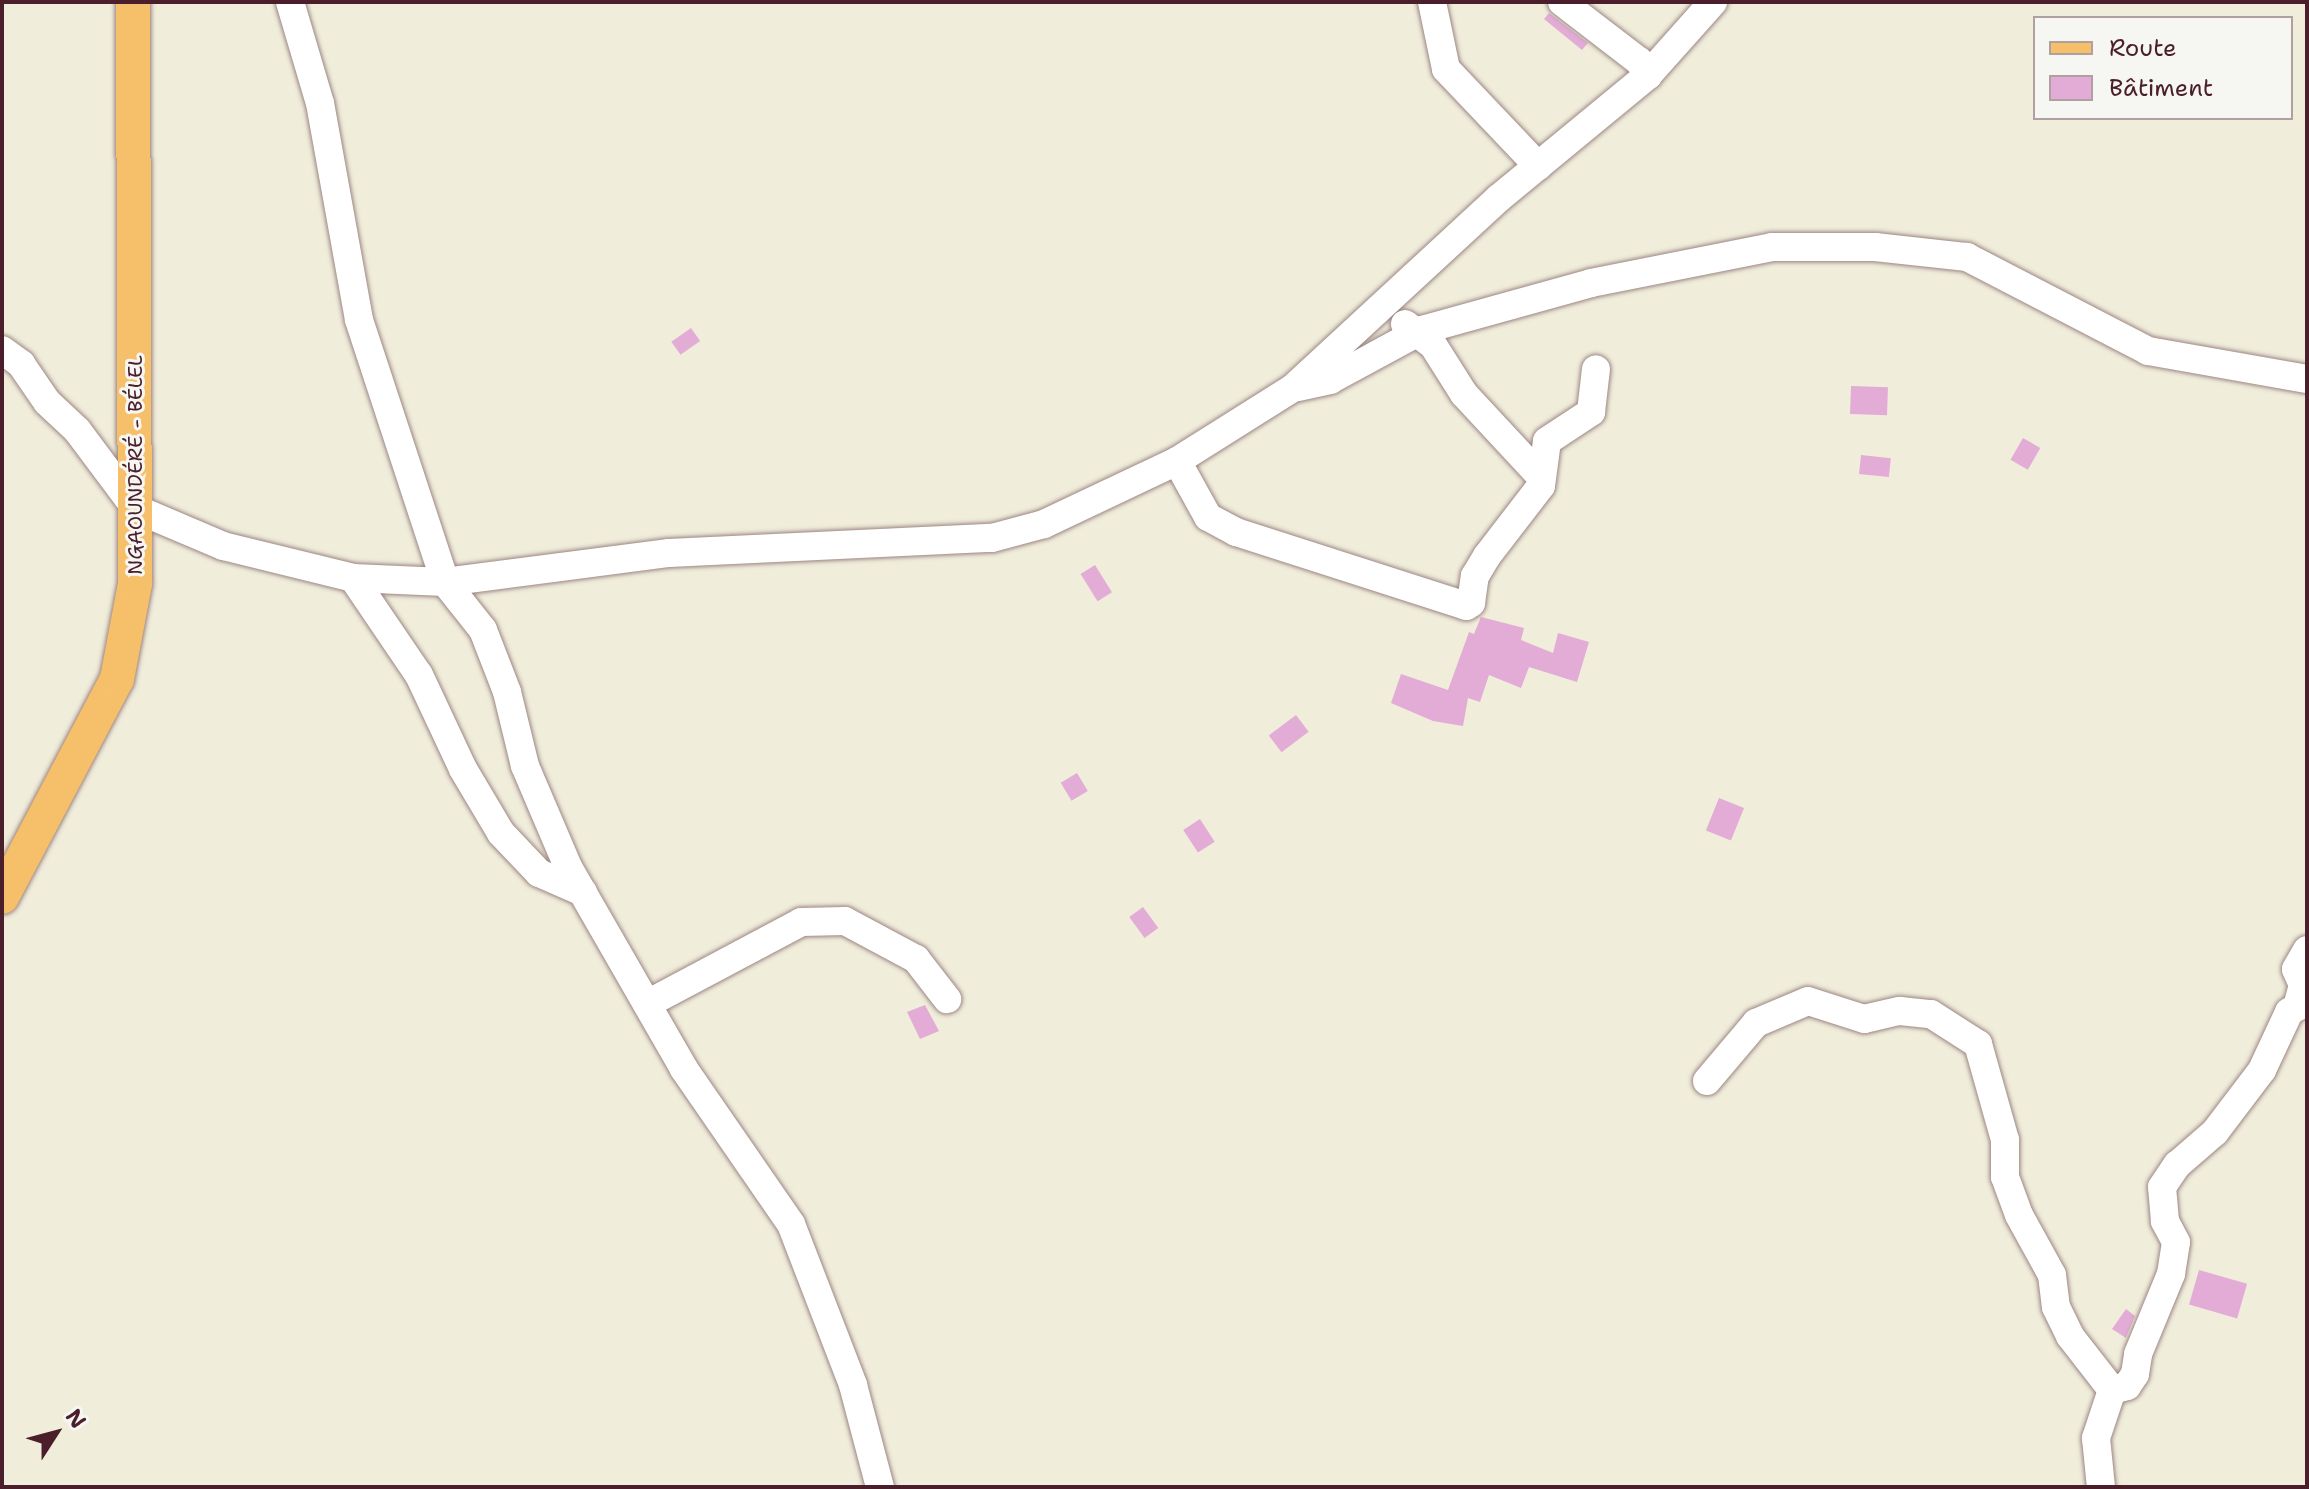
<!DOCTYPE html>
<html>
<head>
<meta charset="utf-8">
<style>
	body { margin:0 }
	#map { position:relative; width:2309px; height:1489px; overflow:hidden; background:#f0eddb; font-family:"Shantell Sans",sans-serif }
	div>[style] { position:absolute }
	.building>* { inset:0; background:#e2acd6; transform-origin:0 0 }
	.roads { filter:drop-shadow(0 0 2px #9d8683) drop-shadow(0 0 2px #9d8683) }
	.minor>* { height:28px; margin:-14px; padding:0 14px; transform-origin:14px; border-radius:14px; background:#fff }
	.major>* { height:34px; margin:-17px; padding:0 17px; transform-origin:17px; border-radius:17px; background:#f6c06b }
	span { translate:-50% -50%; white-space:nowrap; text-align:center; line-height:1.15; -webkit-text-stroke:6px #f6f6f2; paint-order:stroke }
	.street-label { font-size:20px; color:#4a1f2b }
	.frame { position:absolute; inset:0; border:4px solid #4a1f2b; pointer-events:none }
	.legend { position:absolute; left:2033px; top:16px; width:260px; height:104px; box-sizing:border-box; background:#f6f6f2; border:2px solid #b1a0a2; margin:0; padding:10px 14px; list-style:none; font-size:24px; color:#4a1f2b }
	.legend li { display:flex; align-items:center; gap:16px; height:40px }
	.legend b { width:40px; border:2px solid #b1a0a2 }
	.north { position:absolute; left:16px; top:1393px; width:80px; height:80px; -webkit-text-stroke:6px #f6f6f2; paint-order:stroke; rotate:54deg; font-size:22px; font-weight:700; line-height:32px; text-align:center; color:#4a1f2b }
	.north::after { content:''; display:block; margin:auto; width:28px; height:36px; background:#4a1f2b; clip-path:polygon(50% 0,100% 100%,50% 72%,0 100%) }
</style>
</head>
<body>
<div id="map">
	<div class="building">
		<i style="clip-path:polygon(1549px 13px,1588px 43px,1582px 50px,1544px 19px)"></i>
		<i style="left:691px;top:328px;width:16px;height:24px;rotate:55deg"></i>
		<i style="left:1851px;top:386px;width:37px;height:28px;rotate:2deg"></i>
		<i style="left:2023px;top:438px;width:20px;height:25px;rotate:30deg"></i>
		<i style="left:1861px;top:455px;width:30px;height:19px;rotate:6deg"></i>
		<i style="left:1095px;top:565px;width:32px;height:17px;rotate:58deg"></i>
		<i style="clip-path:polygon(1481px 617px,1524px 628px,1521px 640px,1553px 653px,1558px 633px,1589px 642px,1577px 682px,1529px 667px,1521px 688px,1489px 675px,1480px 702px,1468px 698px,1463px 726px,1433px 721px,1391px 703px,1401px 674px,1448px 690px,1469px 632px,1474px 634px)"></i>
		<i style="left:1296px;top:715px;width:21px;height:34px;rotate:53deg"></i>
		<i style="left:1077px;top:773px;width:21px;height:19px;rotate:59deg"></i>
		<i style="left:1719px;top:798px;width:27px;height:35px;rotate:22deg"></i>
		<i style="left:1200px;top:819px;width:27px;height:20px;rotate:57deg"></i>
		<i style="left:1143px;top:907px;width:26px;height:17px;rotate:54deg"></i>
		<i style="clip-path:polygon(925px 1005px,939px 1031px,920px 1039px,907px 1012px)"></i>
		<i style="left:2199px;top:1270px;width:50px;height:36px;rotate:16deg"></i>
		<i style="clip-path:polygon(2126px 1309px,2135px 1316px,2126px 1338px,2112px 1329px)"></i>
	</div>
	<div class="roads">
		<div class="minor">
			<i style="left:290px;top:2px;width:105px;rotate:73.5deg"></i>
			<i style="left:320px;top:103px;width:220px;rotate:79.8deg"></i>
			<i style="left:359px;top:320px;width:276px;rotate:71.8deg"></i>
			<i style="left:445px;top:582px;width:61px;rotate:51.6deg"></i>
			<i style="left:483px;top:630px;width:66px;rotate:68.8deg"></i>
			<i style="left:507px;top:692px;width:76px;rotate:76.3deg"></i>
			<i style="left:525px;top:766px;width:110px;rotate:66.9deg"></i>
			<i style="left:568px;top:867px;width:233px;rotate:60.1deg"></i>
			<i style="left:684px;top:1069px;width:188px;rotate:55.4deg"></i>
			<i style="left:791px;top:1224px;width:173px;rotate:68.9deg"></i>
			<i style="left:853px;top:1385px;width:106px;rotate:75.2deg"></i>
			<i style="left:1432px;top:2px;width:68px;rotate:78.2deg"></i>
			<i style="left:1446px;top:69px;width:134px;rotate:46.5deg"></i>
			<i style="left:1562px;top:2px;width:97px;rotate:37.5deg"></i>
			<i style="left:1639px;top:61px;width:17px;rotate:57deg"></i>
			<i style="left:1405px;top:324px;width:35px;rotate:37deg"></i>
			<i style="left:1433px;top:345px;width:58px;rotate:57.7deg"></i>
			<i style="left:1464px;top:394px;width:113px;rotate:47.1deg"></i>
			<i style="left:2px;top:350px;width:24px;rotate:36deg"></i>
			<i style="left:21px;top:364px;width:46px;rotate:55.6deg"></i>
			<i style="left:47px;top:402px;width:41px;rotate:43deg"></i>
			<i style="left:77px;top:430px;width:99px;rotate:53.2deg"></i>
			<i style="left:136px;top:509px;width:95px;rotate:23deg"></i>
			<i style="left:223px;top:546px;width:134px;rotate:13.8deg"></i>
			<i style="left:353px;top:578px;width:92px;rotate:2.5deg"></i>
			<i style="left:445px;top:582px;width:226px;rotate:-7.4deg"></i>
			<i style="left:669px;top:553px;width:323px;rotate:-2.7deg"></i>
			<i style="left:992px;top:538px;width:54px;rotate:-15.1deg"></i>
			<i style="left:1044px;top:524px;width:147px;rotate:-25.3deg"></i>
			<i style="left:1177px;top:461px;width:137px;rotate:-32.2deg"></i>
			<i style="left:1293px;top:388px;width:280px;rotate:-42.7deg"></i>
			<i style="left:1499px;top:198px;width:193px;rotate:-39.5deg"></i>
			<i style="left:1648px;top:75px;width:98px;rotate:-48.3deg"></i>
			<i style="left:1298px;top:387px;width:33px;rotate:-12deg"></i>
			<i style="left:1330px;top:380px;width:105px;rotate:-28.5deg"></i>
			<i style="left:1422px;top:330px;width:175px;rotate:-15.5deg"></i>
			<i style="left:1591px;top:283px;width:185px;rotate:-11.2deg"></i>
			<i style="left:1772px;top:247px;width:103px"></i>
			<i style="left:1875px;top:247px;width:93px;rotate:6.2deg"></i>
			<i style="left:1967px;top:257px;width:204px;rotate:27.4deg"></i>
			<i style="left:2148px;top:351px;width:161px;rotate:10deg"></i>
			<i style="left:1177px;top:461px;width:64px;rotate:61deg"></i>
			<i style="left:1208px;top:517px;width:32px;rotate:28deg"></i>
			<i style="left:1236px;top:532px;width:242px;rotate:17.8deg"></i>
			<i style="left:1466px;top:606px;width:6px;rotate:-31deg"></i>
			<i style="left:1471px;top:603px;width:27px;rotate:-82deg"></i>
			<i style="left:1475px;top:576px;width:23px;rotate:-59deg"></i>
			<i style="left:1487px;top:556px;width:88px;rotate:-52.4deg"></i>
			<i style="left:1541px;top:486px;width:45px;rotate:-82.4deg"></i>
			<i style="left:1547px;top:441px;width:53px;rotate:-33.4deg"></i>
			<i style="left:1591px;top:412px;width:43px;rotate:-83.4deg"></i>
			<i style="left:353px;top:578px;width:117px;rotate:55.8deg"></i>
			<i style="left:419px;top:675px;width:104px;rotate:64.9deg"></i>
			<i style="left:463px;top:769px;width:74px;rotate:59.3deg"></i>
			<i style="left:501px;top:833px;width:55px;rotate:46.5deg"></i>
			<i style="left:539px;top:873px;width:48px;rotate:23.4deg"></i>
			<i style="left:647px;top:1004px;width:174px;rotate:-28deg"></i>
			<i style="left:801px;top:922px;width:44px;rotate:-1.3deg"></i>
			<i style="left:845px;top:921px;width:81px;rotate:28.2deg"></i>
			<i style="left:916px;top:959px;width:51px;rotate:52.2deg"></i>
			<i style="left:1707px;top:1081px;width:76px;rotate:-49.8deg"></i>
			<i style="left:1756px;top:1023px;width:56px;rotate:-22.9deg"></i>
			<i style="left:1808px;top:1001px;width:59px;rotate:17.8deg"></i>
			<i style="left:1864px;top:1019px;width:37px;rotate:-13deg"></i>
			<i style="left:1900px;top:1011px;width:31px;rotate:6deg"></i>
			<i style="left:1931px;top:1014px;width:56px;rotate:32.6deg"></i>
			<i style="left:1978px;top:1044px;width:100px;rotate:74.3deg"></i>
			<i style="left:2005px;top:1140px;width:37px;rotate:90deg"></i>
			<i style="left:2005px;top:1177px;width:40px;rotate:69.8deg"></i>
			<i style="left:2019px;top:1215px;width:68px;rotate:61.2deg"></i>
			<i style="left:2052px;top:1275px;width:32px;rotate:83deg"></i>
			<i style="left:2056px;top:1307px;width:32px;rotate:64deg"></i>
			<i style="left:2070px;top:1336px;width:68px;rotate:52.1deg"></i>
			<i style="left:2112px;top:1390px;width:51px;rotate:108.4deg"></i>
			<i style="left:2096px;top:1438px;width:49px;rotate:84.2deg"></i>
			<i style="left:2112px;top:1390px;width:16px;rotate:-15deg"></i>
			<i style="left:2127px;top:1386px;width:14px;rotate:-56deg"></i>
			<i style="left:2135px;top:1374px;width:20px;rotate:-81deg"></i>
			<i style="left:2138px;top:1354px;width:87px;rotate:-67.6deg"></i>
			<i style="left:2171px;top:1274px;width:32px;rotate:-81deg"></i>
			<i style="left:2176px;top:1242px;width:24px;rotate:-118deg"></i>
			<i style="left:2165px;top:1221px;width:34px;rotate:-95deg"></i>
			<i style="left:2162px;top:1187px;width:27px;rotate:-56deg"></i>
			<i style="left:2177px;top:1165px;width:50px;rotate:-41deg"></i>
			<i style="left:2215px;top:1132px;width:78px;rotate:-52.8deg"></i>
			<i style="left:2262px;top:1070px;width:64px;rotate:-65deg"></i>
			<i style="left:2289px;top:1012px;width:9px;rotate:-32deg"></i>
			<i style="left:2297px;top:1007px;width:23px;rotate:-75deg"></i>
			<i style="left:2303px;top:985px;width:17px;rotate:-114deg"></i>
			<i style="left:2296px;top:969px;width:22px;rotate:-60deg"></i>
		</div>
		<div class="major">
			<i style="left:2px;top:897px;width:246px;rotate:-62.2deg"></i>
			<i style="left:117px;top:679px;width:97px;rotate:-79.3deg"></i>
			<i style="left:135px;top:584px;width:582px;rotate:-90.2deg"></i>
		</div>
	</div>
	<div class="street-label">
		<span style="left:135px;top:465px;rotate:-90deg">NGAOUNDÉRÉ - BÉLEL</span>
	</div>
	<div class="frame"></div>
	<ul class="legend">
	<li><b style="height:10px;background:#f6c06b"></b>Route</li>
	<li><b style="height:22px;background:#e2acd6"></b>Bâtiment</li>
	</ul>
	<div class="north">N</div>
</div>
</body>
</html>
